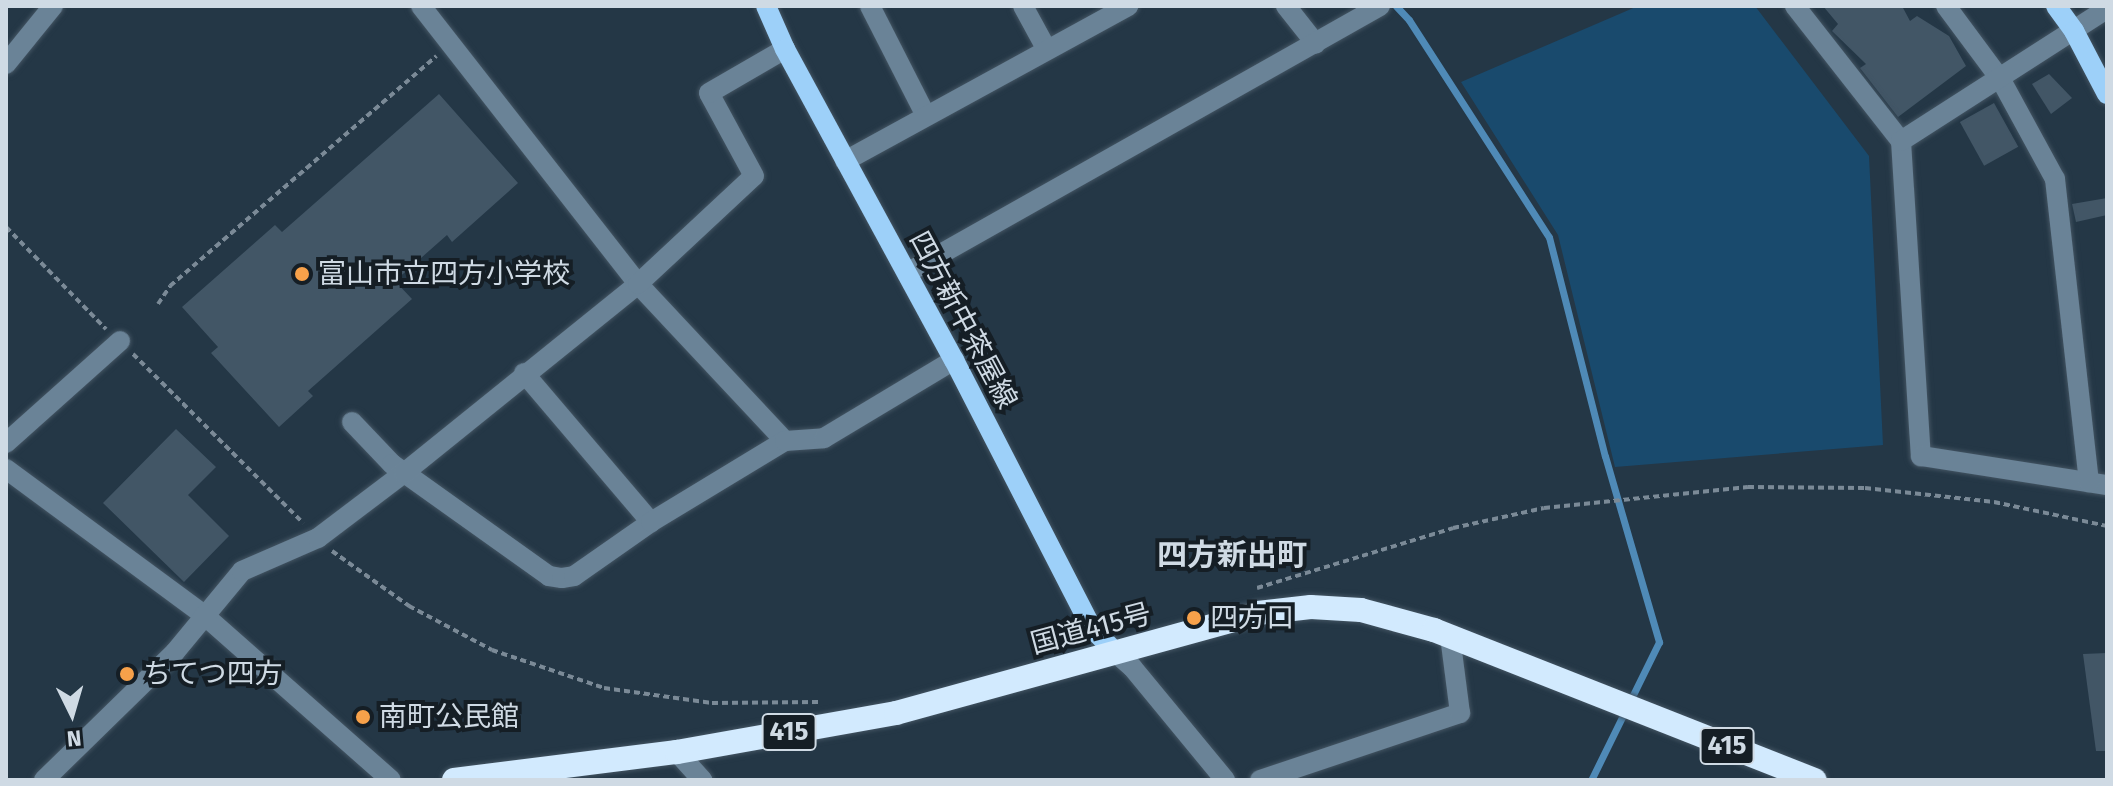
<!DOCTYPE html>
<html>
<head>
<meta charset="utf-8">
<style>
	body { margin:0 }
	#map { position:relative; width:2113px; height:786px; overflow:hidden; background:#243746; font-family:"Fira Sans","Noto Sans JP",sans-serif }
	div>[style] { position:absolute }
	.green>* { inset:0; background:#194a6d }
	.stream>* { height:7px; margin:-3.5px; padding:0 3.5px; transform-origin:3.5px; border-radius:3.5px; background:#4f8ab7 }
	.building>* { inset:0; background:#425666; transform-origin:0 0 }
	.path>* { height:4px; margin-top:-2px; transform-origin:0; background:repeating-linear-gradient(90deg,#7b8a97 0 6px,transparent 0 10px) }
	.roads { filter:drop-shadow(0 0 2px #435462) drop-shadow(0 0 2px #435462) }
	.minor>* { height:20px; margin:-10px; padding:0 10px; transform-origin:10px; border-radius:10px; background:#6a8397 }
	.major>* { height:20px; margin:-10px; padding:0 10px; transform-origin:10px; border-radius:10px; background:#9dd0f9 }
	.highway>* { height:24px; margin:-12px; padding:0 12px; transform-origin:12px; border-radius:12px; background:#d2eafe }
	.dots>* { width:22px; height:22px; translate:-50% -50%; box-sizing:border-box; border:4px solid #151e25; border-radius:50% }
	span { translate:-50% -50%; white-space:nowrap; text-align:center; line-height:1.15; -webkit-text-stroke:8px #151e25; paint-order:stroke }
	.shield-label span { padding:2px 6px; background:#151e25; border:2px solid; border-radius:6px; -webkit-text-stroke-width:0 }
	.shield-label { font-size:26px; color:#cfdae4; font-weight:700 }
	.poi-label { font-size:28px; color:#cfdae4 }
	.left { translate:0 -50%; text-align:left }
	.street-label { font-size:28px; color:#cfdae4 }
	.neighbourhood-label { font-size:30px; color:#cfdae4; font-weight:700 }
	.frame { position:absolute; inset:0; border:8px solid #cfdae4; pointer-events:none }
	.north { position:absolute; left:32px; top:674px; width:80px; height:80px; -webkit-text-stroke:6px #151e25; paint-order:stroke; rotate:175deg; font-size:22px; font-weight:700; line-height:32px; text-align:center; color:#cfdae4 }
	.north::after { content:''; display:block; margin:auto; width:28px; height:36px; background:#cfdae4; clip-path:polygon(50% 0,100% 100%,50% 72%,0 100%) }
</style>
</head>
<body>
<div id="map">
	<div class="green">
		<i style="clip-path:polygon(1638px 6px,1755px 6px,1869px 156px,1883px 445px,1615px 467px,1558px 235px,1461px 82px)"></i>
	</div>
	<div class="stream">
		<i style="left:1396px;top:6px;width:19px;rotate:47deg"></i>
		<i style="left:1409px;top:20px;width:258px;rotate:57.2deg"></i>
		<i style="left:1549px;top:237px;width:226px;rotate:75.7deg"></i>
		<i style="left:1605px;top:456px;width:194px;rotate:73.8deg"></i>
		<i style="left:1659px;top:642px;width:154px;rotate:116.2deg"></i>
	</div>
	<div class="building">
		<i style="clip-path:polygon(1823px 6px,1902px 6px,1910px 21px,1917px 16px,1949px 36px,1966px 66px,1898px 117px,1860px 68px,1866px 64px,1832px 31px,1838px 24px)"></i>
		<i style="clip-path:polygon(2049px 74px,2072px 98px,2051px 114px,2032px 84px)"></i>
		<i style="clip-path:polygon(439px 94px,518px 183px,452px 242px,447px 235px,395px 281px,412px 299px,308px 391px,313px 396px,279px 427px,211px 353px,218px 347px,182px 307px,275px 225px,282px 232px)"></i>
		<i style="left:1994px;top:103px;width:50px;height:39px;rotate:61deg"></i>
		<i style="clip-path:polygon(2107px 198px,2107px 215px,2076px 222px,2072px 204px)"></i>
		<i style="clip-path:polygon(176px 429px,216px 467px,188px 495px,229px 536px,184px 582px,103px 503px)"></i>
		<i style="clip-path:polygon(2107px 653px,2107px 751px,2096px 751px,2083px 654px)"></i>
	</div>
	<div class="path">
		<i style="left:6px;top:227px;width:143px;rotate:45.6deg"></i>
		<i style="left:158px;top:304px;width:22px;rotate:-56deg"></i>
		<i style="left:170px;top:286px;width:352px;rotate:-40.8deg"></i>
		<i style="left:133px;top:354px;width:240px;rotate:44.8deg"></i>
		<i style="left:332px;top:551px;width:95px;rotate:35.5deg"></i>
		<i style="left:409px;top:606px;width:94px;rotate:27.9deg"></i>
		<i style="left:492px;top:650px;width:118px;rotate:18.7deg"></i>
		<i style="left:604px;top:688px;width:109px;rotate:7.9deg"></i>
		<i style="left:712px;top:703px;width:107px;rotate:-0.5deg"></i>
		<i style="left:1257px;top:588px;width:205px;rotate:-17deg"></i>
		<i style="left:1453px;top:528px;width:93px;rotate:-12.4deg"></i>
		<i style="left:1544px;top:508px;width:205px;rotate:-5.9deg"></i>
		<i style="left:1748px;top:487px;width:117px;rotate:0.5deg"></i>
		<i style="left:1865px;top:488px;width:130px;rotate:6.2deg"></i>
		<i style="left:1994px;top:502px;width:116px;rotate:12deg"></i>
	</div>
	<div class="roads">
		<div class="minor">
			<i style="left:421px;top:6px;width:353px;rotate:52deg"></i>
			<i style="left:638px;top:284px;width:215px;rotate:46.9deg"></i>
			<i style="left:870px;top:6px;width:123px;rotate:63deg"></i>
			<i style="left:1023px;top:6px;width:50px;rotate:61.4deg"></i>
			<i style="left:1286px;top:6px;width:48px;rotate:51.7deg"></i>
			<i style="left:1795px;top:6px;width:172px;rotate:51.9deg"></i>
			<i style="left:1901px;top:141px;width:316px;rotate:86.4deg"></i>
			<i style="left:1921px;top:456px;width:188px;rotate:8.9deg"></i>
			<i style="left:1946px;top:6px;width:92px;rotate:53.4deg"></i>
			<i style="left:2001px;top:80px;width:113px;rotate:61.4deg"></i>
			<i style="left:2055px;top:179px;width:305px;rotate:83.6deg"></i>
			<i style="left:6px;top:64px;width:75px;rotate:-51deg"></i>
			<i style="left:1901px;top:141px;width:245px;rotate:-32.7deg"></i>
			<i style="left:845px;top:161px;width:323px;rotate:-28.7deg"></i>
			<i style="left:907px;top:273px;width:543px;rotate:-29.44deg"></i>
			<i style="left:524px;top:373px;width:196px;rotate:49.6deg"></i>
			<i style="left:352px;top:422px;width:58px;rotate:46.4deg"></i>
			<i style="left:392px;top:464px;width:193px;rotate:35.5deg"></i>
			<i style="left:549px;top:576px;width:13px;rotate:9deg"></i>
			<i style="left:562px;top:578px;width:12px;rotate:-9deg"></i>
			<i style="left:574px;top:576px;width:94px;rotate:-35deg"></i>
			<i style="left:651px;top:522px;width:157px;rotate:-31.2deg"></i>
			<i style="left:785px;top:441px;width:39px;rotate:-4deg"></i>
			<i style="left:824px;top:438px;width:152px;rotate:-31deg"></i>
			<i style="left:6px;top:443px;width:153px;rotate:-41.8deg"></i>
			<i style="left:6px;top:469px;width:246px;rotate:36.4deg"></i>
			<i style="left:204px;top:615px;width:249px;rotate:41.4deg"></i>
			<i style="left:1117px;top:654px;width:20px;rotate:41deg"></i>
			<i style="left:1132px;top:667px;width:146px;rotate:50.5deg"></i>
			<i style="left:677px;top:752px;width:38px;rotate:48deg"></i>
			<i style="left:44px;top:780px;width:183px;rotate:-44.3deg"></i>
			<i style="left:175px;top:652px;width:105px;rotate:-50.4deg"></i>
			<i style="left:242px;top:571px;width:83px;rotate:-23.5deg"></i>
			<i style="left:318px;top:538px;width:108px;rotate:-37.1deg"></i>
			<i style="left:404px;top:473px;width:301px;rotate:-38.9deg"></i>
			<i style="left:638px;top:284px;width:158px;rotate:-43deg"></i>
			<i style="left:754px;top:176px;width:94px;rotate:-118.5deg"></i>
			<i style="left:709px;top:93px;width:88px;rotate:-30.1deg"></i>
			<i style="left:1260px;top:780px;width:211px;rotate:-18.5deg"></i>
			<i style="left:1460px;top:713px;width:78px;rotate:-97.4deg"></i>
		</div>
		<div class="major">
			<i style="left:766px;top:6px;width:47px;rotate:66.2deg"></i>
			<i style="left:785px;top:49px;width:354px;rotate:61.5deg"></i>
			<i style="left:954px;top:360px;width:300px;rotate:62.8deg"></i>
			<i style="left:1091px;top:627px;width:37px;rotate:46deg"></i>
			<i style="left:2056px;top:6px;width:31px;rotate:54deg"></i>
			<i style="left:2074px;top:31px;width:71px;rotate:62.4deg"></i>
		</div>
		<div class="highway">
			<i style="left:454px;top:780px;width:225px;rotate:-7.2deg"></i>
			<i style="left:677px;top:752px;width:222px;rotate:-10.1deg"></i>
			<i style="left:896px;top:713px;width:376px;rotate:-15.4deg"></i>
			<i style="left:1258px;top:613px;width:53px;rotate:-6.5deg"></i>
			<i style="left:1311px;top:607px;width:50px;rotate:3.4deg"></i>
			<i style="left:1361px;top:610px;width:76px;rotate:15.3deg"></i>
			<i style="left:1434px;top:630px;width:409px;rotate:21.5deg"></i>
		</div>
	</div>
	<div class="dots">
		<i style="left:302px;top:274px;background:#f7a14a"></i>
		<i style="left:1194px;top:618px;background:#f7a14a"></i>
		<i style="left:127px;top:674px;background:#f7a14a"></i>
		<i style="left:363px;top:717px;background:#f7a14a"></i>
	</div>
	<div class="shield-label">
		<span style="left:789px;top:732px">415</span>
		<span style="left:1727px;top:746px">415</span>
	</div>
	<div class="poi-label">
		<span class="left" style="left:318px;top:274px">富山市立四方小学校</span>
		<span class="left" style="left:1210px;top:618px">四方口</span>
		<span class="left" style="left:143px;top:674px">ちてつ四方</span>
		<span class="left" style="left:379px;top:717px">南町公民館</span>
	</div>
	<div class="street-label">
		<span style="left:963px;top:320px;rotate:62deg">四方新中茶屋線</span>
		<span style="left:1091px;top:629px;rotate:-15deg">国道415号</span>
	</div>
	<div class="neighbourhood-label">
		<span style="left:1232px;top:555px">四方新出町</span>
	</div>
	<div class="frame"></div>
	<div class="north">N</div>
</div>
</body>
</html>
